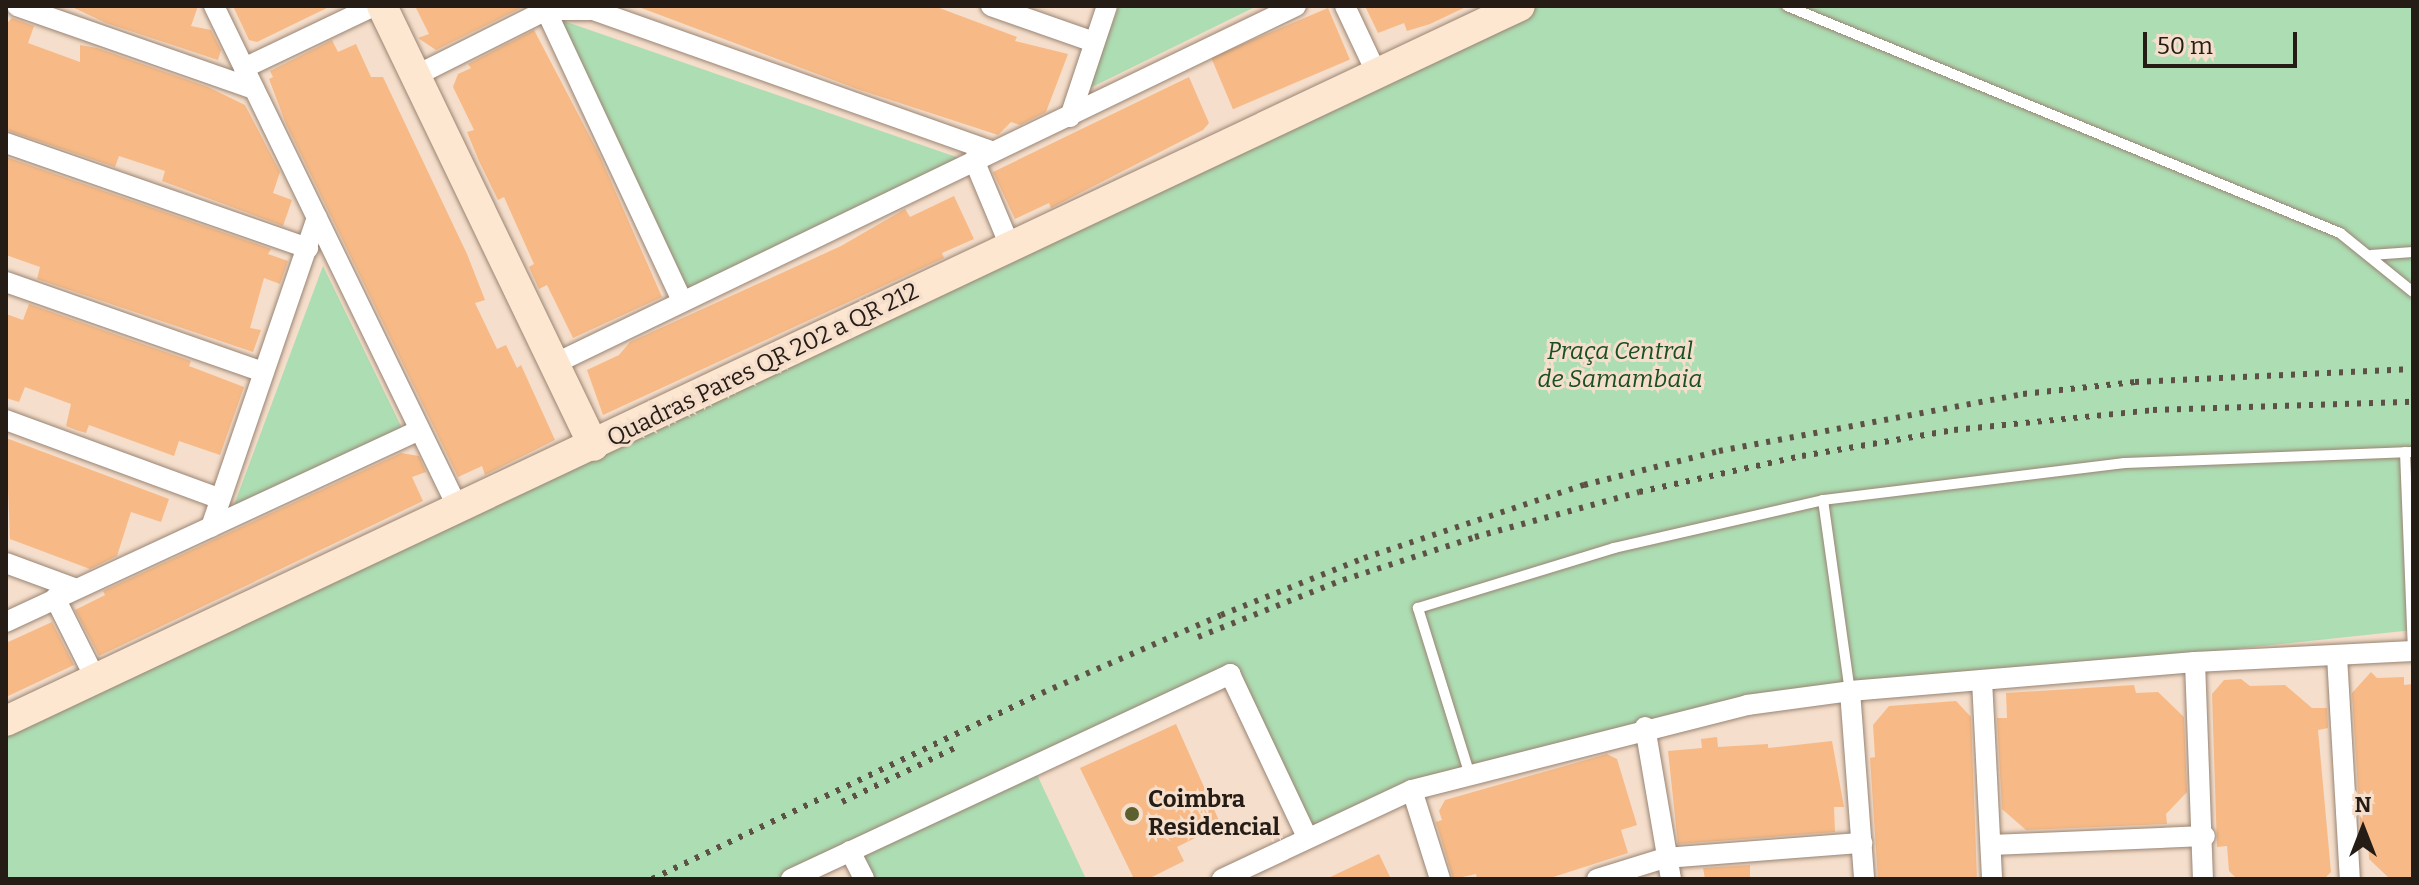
<!DOCTYPE html>
<html>
<head>
<meta charset="utf-8">
<style>
	body { margin:0 }
	#map { position:relative; width:2419px; height:885px; overflow:hidden; background:#f5decb; font-family:Bitter,serif }
	div>[style] { position:absolute }
	.green>* { inset:0; background:#adddb3 }
	.building>* { inset:0; background:#f7ba87; transform-origin:0 0 }
	.roads { filter:drop-shadow(0 0 2px #998473) drop-shadow(0 0 2px #998473) }
	.lane>* { height:10px; margin:-5px; padding:0 5px; transform-origin:5px; border-radius:5px; background:#fff }
	.street>* { height:20px; margin:-10px; padding:0 10px; transform-origin:10px; border-radius:10px; background:#fff }
	.secondary>* { height:30px; margin:-15px; padding:0 15px; transform-origin:15px; border-radius:15px; background:#fde7d1 }
	.rail>* { height:6px; margin-top:-3px; transform-origin:0; background:repeating-linear-gradient(90deg,#5d5146 0 4px,transparent 0 12px) }
	.dots>* { width:22px; height:22px; translate:-50% -50%; box-sizing:border-box; border:4px solid #f5decb; border-radius:50% }
	span { translate:-50% -50%; white-space:nowrap; text-align:center; line-height:1.15; -webkit-text-stroke:6px #f5decb; paint-order:stroke }
	.park-label { font-size:24px; color:#184f25; font-style:italic }
	.street-label { font-size:24px; color:#241c15 }
	.poi-label { font-size:24px; color:#241c15; font-weight:700 }
	.left { translate:0 -50%; text-align:left }
	.frame { position:absolute; inset:0; border:8px solid #241c15; pointer-events:none }
	.north { position:absolute; left:2323px; top:789px; width:80px; height:80px; -webkit-text-stroke:6px #f5decb; paint-order:stroke; rotate:0deg; font-size:22px; font-weight:700; line-height:32px; text-align:center; color:#241c15 }
	.north::after { content:''; display:block; margin:auto; width:28px; height:36px; background:#241c15; clip-path:polygon(50% 0,100% 100%,50% 72%,0 100%) }
	.scale { position:absolute; left:2143px; top:32px; width:154px; height:36px; box-sizing:border-box; border:4px solid #241c15; border-top:0; padding-left:10px; font-size:24px; line-height:28px; white-space:nowrap; color:#241c15; -webkit-text-stroke:6px #f5decb; paint-order:stroke }
</style>
</head>
<body>
<div id="map">
	<div class="green">
		<i style="clip-path:polygon(1119px 6px,1257px 6px,1088px 89px)"></i>
		<i style="clip-path:polygon(1539px 6px,2413px 6px,2413px 630px,1850px 690px,1469px 772px,1307px 836px,1231px 675px,1032px 764px,1086px 879px,864px 879px,850px 851px,791px 879px,6px 879px,6px 730px)"></i>
		<i style="clip-path:polygon(558px 19px,962px 159px,689px 293px)"></i>
		<i style="clip-path:polygon(323px 266px,402px 428px,234px 505px)"></i>
	</div>
	<div class="building">
		<i style="clip-path:polygon(70px 6px,198px 6px,191px 26px,211px 30px,221px 50px,218px 60px,106px 23px)"></i>
		<i style="clip-path:polygon(233px 6px,331px 6px,257px 42px,249px 40px)"></i>
		<i style="clip-path:polygon(415px 6px,523px 6px,523px 7px,436px 50px,418px 38px,429px 34px)"></i>
		<i style="clip-path:polygon(636px 6px,934px 6px,1017px 37px,1015px 41px,1068px 54px,1046px 112px,1020px 125px,1011px 122px,998px 135px,857px 89px)"></i>
		<i style="clip-path:polygon(1365px 6px,1468px 6px,1430px 24px,1407px 31px,1404px 23px,1378px 33px)"></i>
		<i style="left:1328px;top:8px;width:56px;height:127px;rotate:67deg"></i>
		<i style="clip-path:polygon(12px 18px,34px 26px,28px 43px,80px 62px,80px 45px,97px 48px,208px 87px,245px 105px,280px 172px,273px 193px,292px 200px,283px 226px,162px 181px,165px 171px,119px 156px,115px 167px,6px 130px,6px 24px)"></i>
		<i style="clip-path:polygon(534px 30px,599px 154px,662px 297px,573px 338px,547px 285px,539px 289px,529px 267px,534px 264px,504px 197px,498px 200px,479px 161px,467px 132px,474px 130px,453px 87px,458px 74px,471px 68px,468px 64px)"></i>
		<i style="clip-path:polygon(332px 40px,338px 52px,356px 44px,371px 77px,383px 77px,467px 254px,485px 300px,475px 303px,497px 349px,506px 345px,517px 368px,521px 365px,555px 440px,485px 475px,482px 466px,458px 477px,286px 124px,269px 79px,273px 77px,270px 71px)"></i>
		<i style="clip-path:polygon(1189px 77px,1209px 123px,1203px 130px,1051px 208px,1049px 203px,1015px 219px,993px 172px)"></i>
		<i style="clip-path:polygon(6px 157px,271px 249px,268px 254px,288px 261px,280px 284px,264px 278px,250px 328px,261px 330px,253px 352px,37px 279px,40px 267px,6px 255px)"></i>
		<i style="clip-path:polygon(954px 196px,974px 239px,942px 253px,944px 258px,603px 415px,587px 370px,619px 355px,630px 342px,841px 246px,905px 209px,910px 217px)"></i>
		<i style="clip-path:polygon(29px 304px,191px 361px,189px 366px,244px 387px,220px 455px,179px 441px,174px 456px,89px 425px,86px 433px,76px 430px,66px 426px,71px 404px,25px 387px,19px 402px,6px 398px,6px 314px,23px 320px)"></i>
		<i style="clip-path:polygon(6px 438px,169px 499px,161px 522px,131px 512px,117px 556px,90px 569px,10px 539px)"></i>
		<i style="clip-path:polygon(401px 453px,419px 456px,426px 472px,412px 477px,423px 501px,99px 656px,75px 610px,105px 595px,103px 591px)"></i>
		<i style="clip-path:polygon(52px 622px,74px 665px,6px 697px,6px 643px)"></i>
		<i style="clip-path:polygon(2371px 672px,2377px 678px,2404px 677px,2404px 685px,2413px 684px,2413px 879px,2390px 879px,2369px 859px,2368px 837px,2361px 837px,2352px 693px)"></i>
		<i style="clip-path:polygon(2241px 679px,2250px 686px,2285px 685px,2312px 708px,2327px 708px,2328px 728px,2318px 730px,2331px 872px,2324px 879px,2237px 879px,2229px 871px,2227px 846px,2217px 847px,2212px 694px,2224px 680px)"></i>
		<i style="clip-path:polygon(2134px 685px,2136px 693px,2158px 692px,2184px 717px,2187px 792px,2166px 814px,2167px 824px,2026px 830px,2002px 809px,1997px 718px,2007px 718px,2006px 693px)"></i>
		<i style="clip-path:polygon(1956px 701px,1971px 717px,1977px 879px,1878px 879px,1870px 758px,1875px 757px,1873px 725px,1889px 706px)"></i>
		<i style="clip-path:polygon(1176px 724px,1221px 825px,1177px 847px,1184px 861px,1148px 879px,1134px 879px,1080px 768px)"></i>
		<i style="clip-path:polygon(1717px 737px,1718px 747px,1768px 744px,1768px 748px,1832px 741px,1844px 807px,1834px 807px,1835px 832px,1678px 844px,1668px 751px,1702px 748px,1701px 739px)"></i>
		<i style="clip-path:polygon(1607px 754px,1617px 759px,1637px 825px,1621px 830px,1628px 853px,1547px 879px,1477px 879px,1476px 874px,1453px 879px,1436px 822px,1442px 820px,1439px 811px,1445px 800px)"></i>
		<i style="clip-path:polygon(1379px 854px,1391px 879px,1326px 879px)"></i>
		<i style="clip-path:polygon(1750px 865px,1750px 879px,1705px 879px,1703px 868px)"></i>
	</div>
	<div class="roads">
		<div class="lane">
			<i style="left:1787px;top:6px;width:598px;rotate:22.32deg"></i>
			<i style="left:2340px;top:233px;width:94px;rotate:38.9deg"></i>
			<i style="left:2371px;top:255px;width:42px;rotate:-4.1deg"></i>
			<i style="left:2405px;top:452px;width:199px;rotate:87.7deg"></i>
			<i style="left:1823px;top:500px;width:193px;rotate:82deg"></i>
			<i style="left:1469px;top:772px;width:172px;rotate:-107.3deg"></i>
			<i style="left:1418px;top:608px;width:205px;rotate:-17deg"></i>
			<i style="left:1614px;top:548px;width:214px;rotate:-12.9deg"></i>
			<i style="left:1823px;top:500px;width:303px;rotate:-7deg"></i>
			<i style="left:2124px;top:463px;width:289px;rotate:-2.2deg"></i>
		</div>
		<div class="street">
			<i style="left:17px;top:6px;width:251px;rotate:19.3deg"></i>
			<i style="left:214px;top:6px;width:560px;rotate:64.08deg"></i>
			<i style="left:544px;top:6px;width:326px;rotate:64.9deg"></i>
			<i style="left:991px;top:6px;width:109px;rotate:19.3deg"></i>
			<i style="left:1345px;top:6px;width:77px;rotate:64.8deg"></i>
			<i style="left:244px;top:68px;width:144px;rotate:-25.5deg"></i>
			<i style="left:415px;top:76px;width:147px;rotate:-26.7deg"></i>
			<i style="left:546px;top:10px;width:47px"></i>
			<i style="left:593px;top:10px;width:424px;rotate:19.5deg"></i>
			<i style="left:1070px;top:117px;width:117px;rotate:-71.6deg"></i>
			<i style="left:6px;top:143px;width:320px;rotate:19.2deg"></i>
			<i style="left:974px;top:160px;width:93px;rotate:67.3deg"></i>
			<i style="left:6px;top:282px;width:272px;rotate:19.3deg"></i>
			<i style="left:552px;top:365px;width:826px;rotate:-25.76deg"></i>
			<i style="left:6px;top:420px;width:226px;rotate:20.2deg"></i>
			<i style="left:211px;top:527px;width:327px;rotate:-71.1deg"></i>
			<i style="left:6px;top:563px;width:72px;rotate:20.2deg"></i>
			<i style="left:55px;top:598px;width:92px;rotate:63.4deg"></i>
			<i style="left:6px;top:622px;width:456px;rotate:-24.9deg"></i>
			<i style="left:2337px;top:656px;width:223px;rotate:86.7deg"></i>
			<i style="left:2195px;top:662px;width:217px;rotate:87.9deg"></i>
			<i style="left:1982px;top:680px;width:199px;rotate:87.1deg"></i>
			<i style="left:1850px;top:691px;width:189px;rotate:85.7deg"></i>
			<i style="left:1645px;top:727px;width:154px;rotate:80.3deg"></i>
			<i style="left:1412px;top:790px;width:93px;rotate:72.5deg"></i>
			<i style="left:1991px;top:845px;width:214px;rotate:-2.4deg"></i>
			<i style="left:850px;top:851px;width:31px;rotate:63deg"></i>
			<i style="left:791px;top:879px;width:485px;rotate:-25deg"></i>
			<i style="left:1230px;top:674px;width:180px;rotate:64.7deg"></i>
			<i style="left:1222px;top:879px;width:210px;rotate:-25.1deg"></i>
			<i style="left:1412px;top:790px;width:346px;rotate:-14.2deg"></i>
			<i style="left:1747px;top:705px;width:104px;rotate:-7.7deg"></i>
			<i style="left:1850px;top:691px;width:346px;rotate:-4.8deg"></i>
			<i style="left:2195px;top:662px;width:218px;rotate:-2.9deg"></i>
			<i style="left:1597px;top:879px;width:71px;rotate:-17.2deg"></i>
			<i style="left:1665px;top:858px;width:198px;rotate:-4.4deg"></i>
		</div>
		<div class="secondary">
			<i style="left:382px;top:6px;width:488px;rotate:64.3deg"></i>
			<i style="left:6px;top:721px;width:1674px;rotate:-25.28deg"></i>
		</div>
	</div>
	<div class="rail">
		<i style="left:1198px;top:637px;width:156px;rotate:-21.5deg"></i>
		<i style="left:1343px;top:580px;width:139px;rotate:-18deg"></i>
		<i style="left:1475px;top:537px;width:170px;rotate:-15.3deg"></i>
		<i style="left:1639px;top:492px;width:167px;rotate:-12.5deg"></i>
		<i style="left:1802px;top:456px;width:154px;rotate:-9.7deg"></i>
		<i style="left:1954px;top:430px;width:200px;rotate:-5.7deg"></i>
		<i style="left:2153px;top:410px;width:260px;rotate:-1.8deg"></i>
		<i style="left:842px;top:802px;width:127px;rotate:-25.6deg"></i>
		<i style="left:652px;top:879px;width:432px;rotate:-25.5deg"></i>
		<i style="left:1042px;top:693px;width:195px;rotate:-23.5deg"></i>
		<i style="left:1221px;top:615px;width:154px;rotate:-21.7deg"></i>
		<i style="left:1364px;top:558px;width:232px;rotate:-18.4deg"></i>
		<i style="left:1584px;top:485px;width:139px;rotate:-14.1deg"></i>
		<i style="left:1719px;top:451px;width:309px;rotate:-10.6deg"></i>
		<i style="left:2023px;top:394px;width:113px;rotate:-6.1deg"></i>
		<i style="left:2135px;top:382px;width:278px;rotate:-2.7deg"></i>
	</div>
	<div class="dots">
		<i style="left:1132px;top:814px;background:#5b602e"></i>
	</div>
	<div class="park-label">
		<span style="left:1620px;top:366px">Praça Central<br>de Samambaia</span>
	</div>
	<div class="street-label">
		<span style="left:763px;top:365px;rotate:-26deg">Quadras Pares QR 202 a QR 212</span>
	</div>
	<div class="poi-label">
		<span class="left" style="left:1148px;top:814px">Coimbra<br>Residencial</span>
	</div>
	<div class="frame"></div>
	<div class="north">N</div>
	<div class="scale">50 m</div>
</div>
</body>
</html>
